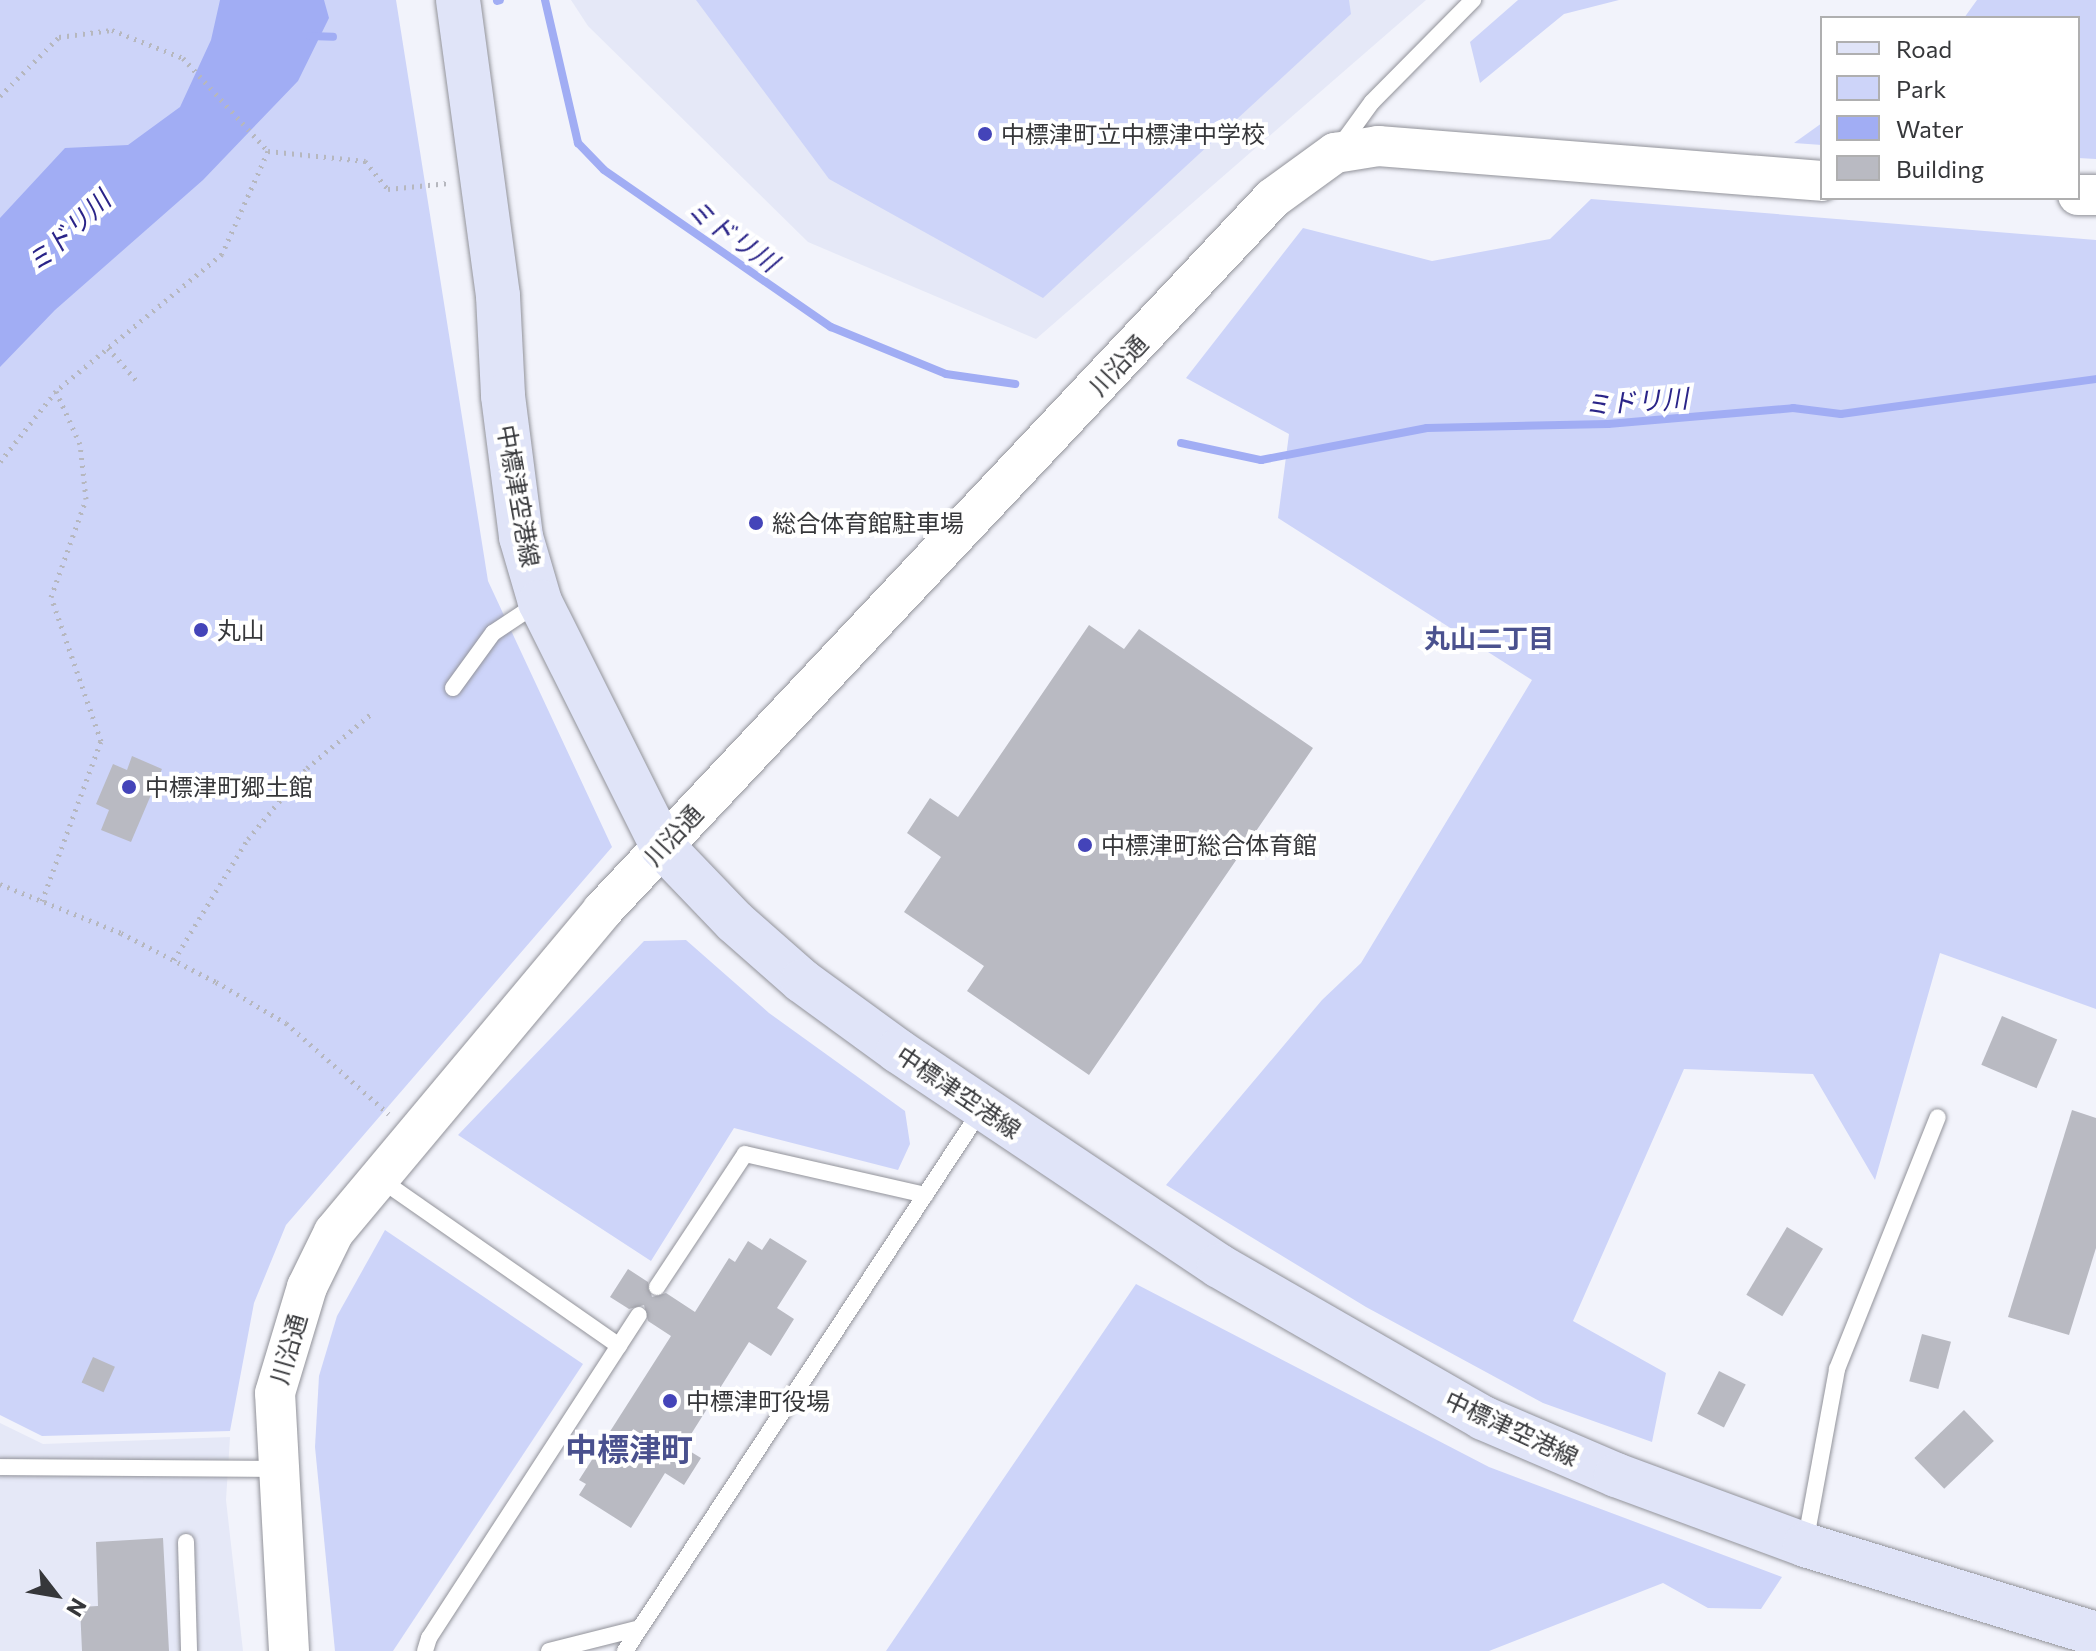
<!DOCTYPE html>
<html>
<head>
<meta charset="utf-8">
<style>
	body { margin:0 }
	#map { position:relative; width:2096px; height:1651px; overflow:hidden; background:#f2f3fb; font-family:Commissioner,"Noto Sans JP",sans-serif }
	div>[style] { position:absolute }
	.built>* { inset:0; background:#e5e8f7 }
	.green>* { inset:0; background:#cdd4f9 }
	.water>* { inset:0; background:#a1adf4 }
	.stream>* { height:8px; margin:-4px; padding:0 4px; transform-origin:4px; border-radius:4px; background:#a1adf4 }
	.building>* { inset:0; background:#b9bac2; transform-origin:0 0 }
	.path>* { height:5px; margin-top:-2.5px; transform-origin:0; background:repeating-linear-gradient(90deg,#b6b7be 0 2px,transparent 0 8px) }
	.roads { filter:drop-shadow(0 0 2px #92939a) drop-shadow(0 0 2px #92939a) }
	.service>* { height:16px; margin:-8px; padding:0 8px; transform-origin:8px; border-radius:8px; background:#fff }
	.tertiary>* { height:40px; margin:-20px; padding:0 20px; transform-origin:20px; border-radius:20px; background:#fff }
	.primary>* { height:44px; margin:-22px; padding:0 22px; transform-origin:22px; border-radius:22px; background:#e0e4f8 }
	.dots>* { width:22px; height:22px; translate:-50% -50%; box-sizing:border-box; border:4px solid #fff; border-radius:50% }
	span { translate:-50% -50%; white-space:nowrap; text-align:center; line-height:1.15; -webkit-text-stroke:8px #fff; paint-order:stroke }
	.poi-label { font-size:24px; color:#36373a }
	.left { translate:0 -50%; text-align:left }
	.street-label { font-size:24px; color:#36373a }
	.water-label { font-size:26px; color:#2a2488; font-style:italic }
	.neighbourhood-label { font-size:26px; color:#4a518e; font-weight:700 }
	.district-label { font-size:32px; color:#4a518e; font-weight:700 }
	.legend { position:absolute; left:1820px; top:16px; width:260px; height:184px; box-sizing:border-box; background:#fff; border:2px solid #afafb0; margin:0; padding:10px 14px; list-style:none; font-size:24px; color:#36373a }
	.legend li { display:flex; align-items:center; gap:16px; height:40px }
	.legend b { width:40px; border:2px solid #afafb0 }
	.north { position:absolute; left:16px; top:1555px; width:80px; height:80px; -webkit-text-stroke:6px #fff; paint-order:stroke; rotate:121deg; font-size:22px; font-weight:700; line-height:32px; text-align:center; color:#36373a }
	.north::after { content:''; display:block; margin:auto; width:28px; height:36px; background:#36373a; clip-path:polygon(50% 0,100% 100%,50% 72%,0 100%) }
</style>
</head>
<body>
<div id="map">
	<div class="built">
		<i style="clip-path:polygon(571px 0,1426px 0,1036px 339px,808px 242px,588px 26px)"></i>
		<i style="clip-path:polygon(0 1423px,43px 1444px,230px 1437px,226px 1500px,243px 1651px,0 1651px)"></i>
	</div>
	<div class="green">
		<i style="clip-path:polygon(0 0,396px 0,488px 581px,612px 847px,286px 1225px,254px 1303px,230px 1431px,42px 1436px,0 1415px)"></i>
		<i style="clip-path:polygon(696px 0,1349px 0,1351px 14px,1043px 298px,829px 179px)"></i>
		<i style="clip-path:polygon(1518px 0,1619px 0,1564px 14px,1480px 83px,1470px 42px)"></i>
		<i style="clip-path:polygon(1977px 0,2096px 0,2096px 159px,2078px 158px,2078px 18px,1964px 18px)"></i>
		<i style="clip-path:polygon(1822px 123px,1822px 145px,1794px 143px)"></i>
		<i style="clip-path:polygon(1591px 199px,2096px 240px,2096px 1009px,1940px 953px,1875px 1180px,1813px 1074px,1684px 1069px,1573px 1321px,1666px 1373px,1652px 1442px,1543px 1403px,1366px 1307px,1166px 1185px,1322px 1000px,1361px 963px,1532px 680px,1278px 518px,1289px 434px,1186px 378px,1303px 228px,1432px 261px,1550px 239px)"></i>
		<i style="clip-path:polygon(686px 940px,769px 1013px,905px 1111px,910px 1144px,898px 1170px,734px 1128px,651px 1261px,458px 1135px,644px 941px)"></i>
		<i style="clip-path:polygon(385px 1230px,583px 1364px,393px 1651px,335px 1651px,315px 1447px,319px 1376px,337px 1316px)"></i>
		<i style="clip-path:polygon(1136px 1284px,1489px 1467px,1782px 1577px,1761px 1609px,1708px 1608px,1663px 1583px,1489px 1651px,886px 1651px)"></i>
	</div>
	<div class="water">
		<i style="clip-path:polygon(220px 0,324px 0,329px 18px,298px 81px,203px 180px,55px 310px,0 367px,0 218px,65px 148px,128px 145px,180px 107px,211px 40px)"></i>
	</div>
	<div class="stream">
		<i style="left:545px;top:0;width:147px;rotate:77deg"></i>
		<i style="left:578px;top:143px;width:37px;rotate:46deg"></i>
		<i style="left:604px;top:170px;width:276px;rotate:34.7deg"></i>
		<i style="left:831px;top:327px;width:124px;rotate:22.2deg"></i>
		<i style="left:946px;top:374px;width:70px;rotate:8.2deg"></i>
		<i style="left:497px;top:1px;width:3px;rotate:-18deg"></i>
		<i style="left:310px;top:36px;width:23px;rotate:2deg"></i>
		<i style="left:1181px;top:443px;width:82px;rotate:12deg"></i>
		<i style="left:1261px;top:460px;width:169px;rotate:-10.9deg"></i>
		<i style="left:1427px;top:428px;width:181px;rotate:-1.3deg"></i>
		<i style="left:1608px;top:424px;width:186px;rotate:-4.9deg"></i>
		<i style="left:1793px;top:408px;width:48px;rotate:7.1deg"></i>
		<i style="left:1841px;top:414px;width:257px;rotate:-7.8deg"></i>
	</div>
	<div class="building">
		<i style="clip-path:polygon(1089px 625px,1124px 649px,1139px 629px,1313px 748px,1089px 1075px,967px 991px,984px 966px,904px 912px,941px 857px,907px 833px,930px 798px,958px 817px)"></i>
		<i style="clip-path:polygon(132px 756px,162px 769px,131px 842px,101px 830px,109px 810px,96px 804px,113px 764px,127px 770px)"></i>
		<i style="left:2002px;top:1016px;width:60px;height:53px;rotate:23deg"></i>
		<i style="clip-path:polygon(2072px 1110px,2096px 1118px,2096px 1248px,2069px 1335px,2008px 1317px)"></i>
		<i style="left:1787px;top:1227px;width:42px;height:79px;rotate:31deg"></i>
		<i style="clip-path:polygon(770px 1238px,807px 1261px,777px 1308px,794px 1319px,771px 1356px,749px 1342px,683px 1447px,701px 1458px,684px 1485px,665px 1473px,631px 1528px,579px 1495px,586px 1484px,579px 1480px,671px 1336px,648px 1321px,644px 1305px,629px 1309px,610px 1297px,628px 1269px,648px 1282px,652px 1297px,666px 1293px,695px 1312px,729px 1258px,735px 1262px,748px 1241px,762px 1250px)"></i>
		<i style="left:1922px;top:1334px;width:30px;height:49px;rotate:15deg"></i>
		<i style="left:93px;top:1357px;width:24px;height:28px;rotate:24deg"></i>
		<i style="left:1719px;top:1371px;width:30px;height:48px;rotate:27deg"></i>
		<i style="left:1964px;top:1410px;width:43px;height:69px;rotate:46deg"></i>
		<i style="clip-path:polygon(163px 1538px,169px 1651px,82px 1651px,80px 1607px,98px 1606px,96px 1542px)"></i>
	</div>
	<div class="path">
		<i style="left:0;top:96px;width:83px;rotate:-45deg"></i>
		<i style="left:59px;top:37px;width:53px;rotate:-7.5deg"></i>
		<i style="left:112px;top:30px;width:76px;rotate:21.5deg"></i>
		<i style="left:183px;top:58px;width:126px;rotate:47.6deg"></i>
		<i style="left:268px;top:151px;width:113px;rotate:114.1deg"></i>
		<i style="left:222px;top:254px;width:215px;rotate:140.5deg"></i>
		<i style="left:56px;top:391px;width:90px;rotate:128.3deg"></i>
		<i style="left:268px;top:151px;width:98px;rotate:5.9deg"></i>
		<i style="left:365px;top:161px;width:36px;rotate:51deg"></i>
		<i style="left:388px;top:189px;width:61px;rotate:-5.6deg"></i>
		<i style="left:108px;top:348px;width:43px;rotate:48.8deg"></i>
		<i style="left:0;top:884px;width:131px;rotate:22deg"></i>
		<i style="left:121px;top:933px;width:107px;rotate:27.3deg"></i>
		<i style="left:216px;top:982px;width:81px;rotate:30.4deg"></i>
		<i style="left:286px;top:1023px;width:137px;rotate:41.5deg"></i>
		<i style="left:42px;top:901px;width:171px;rotate:-69.8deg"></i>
		<i style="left:101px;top:741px;width:152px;rotate:-109.1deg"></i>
		<i style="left:51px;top:597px;width:104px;rotate:-70.3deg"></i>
		<i style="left:86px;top:499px;width:55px;rotate:-96.2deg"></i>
		<i style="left:80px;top:444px;width:58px;rotate:-114.4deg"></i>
		<i style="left:174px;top:960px;width:142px;rotate:-58.6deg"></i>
		<i style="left:248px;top:839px;width:92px;rotate:-50.3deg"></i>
		<i style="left:307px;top:768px;width:84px;rotate:-40.2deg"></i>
	</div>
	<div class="roads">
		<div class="service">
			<i style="left:1340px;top:146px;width:54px;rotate:-54deg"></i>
			<i style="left:1372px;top:102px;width:144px;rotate:-45.3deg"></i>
			<i style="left:453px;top:688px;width:68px;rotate:-54deg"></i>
			<i style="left:493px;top:633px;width:54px;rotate:-33.7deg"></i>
			<i style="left:377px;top:1177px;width:295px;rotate:34.9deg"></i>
			<i style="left:657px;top:1287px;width:159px;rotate:-56.5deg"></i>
			<i style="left:745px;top:1154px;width:185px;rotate:12.8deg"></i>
			<i style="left:0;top:1467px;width:276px;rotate:0.4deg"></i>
			<i style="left:186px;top:1542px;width:109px;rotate:88.4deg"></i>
			<i style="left:1805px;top:1544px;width:178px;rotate:-79.6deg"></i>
			<i style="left:1837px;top:1369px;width:271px;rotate:-68.2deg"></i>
			<i style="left:425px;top:1651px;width:14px;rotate:-73deg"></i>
			<i style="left:429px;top:1638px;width:385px;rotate:-57deg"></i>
			<i style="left:549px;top:1651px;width:94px;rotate:-14.2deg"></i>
			<i style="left:625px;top:1651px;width:648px;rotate:-56.65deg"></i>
		</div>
		<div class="tertiary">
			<i style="left:2078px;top:195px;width:18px"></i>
			<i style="left:289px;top:1651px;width:258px;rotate:-93.1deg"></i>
			<i style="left:275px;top:1393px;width:111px;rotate:-73.2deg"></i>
			<i style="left:307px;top:1287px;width:61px;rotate:-63.9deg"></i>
			<i style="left:334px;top:1232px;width:418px;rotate:-50.1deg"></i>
			<i style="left:602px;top:911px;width:979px;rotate:-46.74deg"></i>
			<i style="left:1273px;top:198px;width:77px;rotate:-36deg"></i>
			<i style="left:1335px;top:153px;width:44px;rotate:-9.2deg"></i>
			<i style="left:1378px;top:146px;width:445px;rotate:4.5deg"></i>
		</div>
		<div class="primary">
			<i style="left:458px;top:0;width:299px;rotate:82.3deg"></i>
			<i style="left:498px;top:296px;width:100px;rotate:87.1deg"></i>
			<i style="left:503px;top:396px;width:142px;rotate:82.7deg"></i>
			<i style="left:521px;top:537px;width:68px;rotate:73.7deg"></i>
			<i style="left:540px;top:602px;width:273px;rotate:63.4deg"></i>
			<i style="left:662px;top:846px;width:105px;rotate:46.2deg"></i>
			<i style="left:735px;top:922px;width:89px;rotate:41.4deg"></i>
			<i style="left:802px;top:981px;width:119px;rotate:36.1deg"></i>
			<i style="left:898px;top:1051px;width:386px;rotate:33.8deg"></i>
			<i style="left:1219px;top:1266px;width:305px;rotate:29.9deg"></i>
			<i style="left:1483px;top:1418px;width:145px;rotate:23.2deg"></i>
			<i style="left:1616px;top:1475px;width:202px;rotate:20.3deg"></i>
			<i style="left:1805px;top:1545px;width:304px;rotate:17deg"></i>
		</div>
	</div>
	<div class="dots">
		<i style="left:985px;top:134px;background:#4444b9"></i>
		<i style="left:756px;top:523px;background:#4444b9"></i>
		<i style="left:201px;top:630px;background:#4444b9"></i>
		<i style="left:129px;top:787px;background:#4444b9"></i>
		<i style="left:1085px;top:845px;background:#4444b9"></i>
		<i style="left:670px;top:1401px;background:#4444b9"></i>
	</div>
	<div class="poi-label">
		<span class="left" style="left:1001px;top:134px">中標津町立中標津中学校</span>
		<span class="left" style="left:772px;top:523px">総合体育館駐車場</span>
		<span class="left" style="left:217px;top:630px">丸山</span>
		<span class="left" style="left:145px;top:787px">中標津町郷土館</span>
		<span class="left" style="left:1101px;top:845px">中標津町総合体育館</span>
		<span class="left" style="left:686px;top:1401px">中標津町役場</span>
	</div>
	<div class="street-label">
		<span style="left:1118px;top:365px;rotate:-47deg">川沿通</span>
		<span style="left:519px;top:496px;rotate:80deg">中標津空港線</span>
		<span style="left:673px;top:835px;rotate:-47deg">川沿通</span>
		<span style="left:959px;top:1092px;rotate:34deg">中標津空港線</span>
		<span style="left:288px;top:1349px;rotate:-74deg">川沿通</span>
		<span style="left:1512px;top:1428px;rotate:25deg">中標津空港線</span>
	</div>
	<div class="water-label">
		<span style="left:68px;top:231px;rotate:-44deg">ミドリ川</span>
		<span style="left:733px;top:235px;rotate:35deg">ミドリ川</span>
		<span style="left:1636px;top:401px;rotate:-4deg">ミドリ川</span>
	</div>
	<div class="neighbourhood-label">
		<span style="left:1489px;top:638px">丸山二丁目</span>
	</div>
	<div class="district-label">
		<span style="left:629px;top:1448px">中標津町</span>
	</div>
	<ul class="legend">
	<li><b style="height:10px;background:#e0e4f8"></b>Road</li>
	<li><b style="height:22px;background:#cdd4f9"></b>Park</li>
	<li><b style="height:22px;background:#a1adf4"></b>Water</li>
	<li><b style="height:22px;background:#b9bac2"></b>Building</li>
	</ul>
	<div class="north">N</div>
</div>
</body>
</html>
